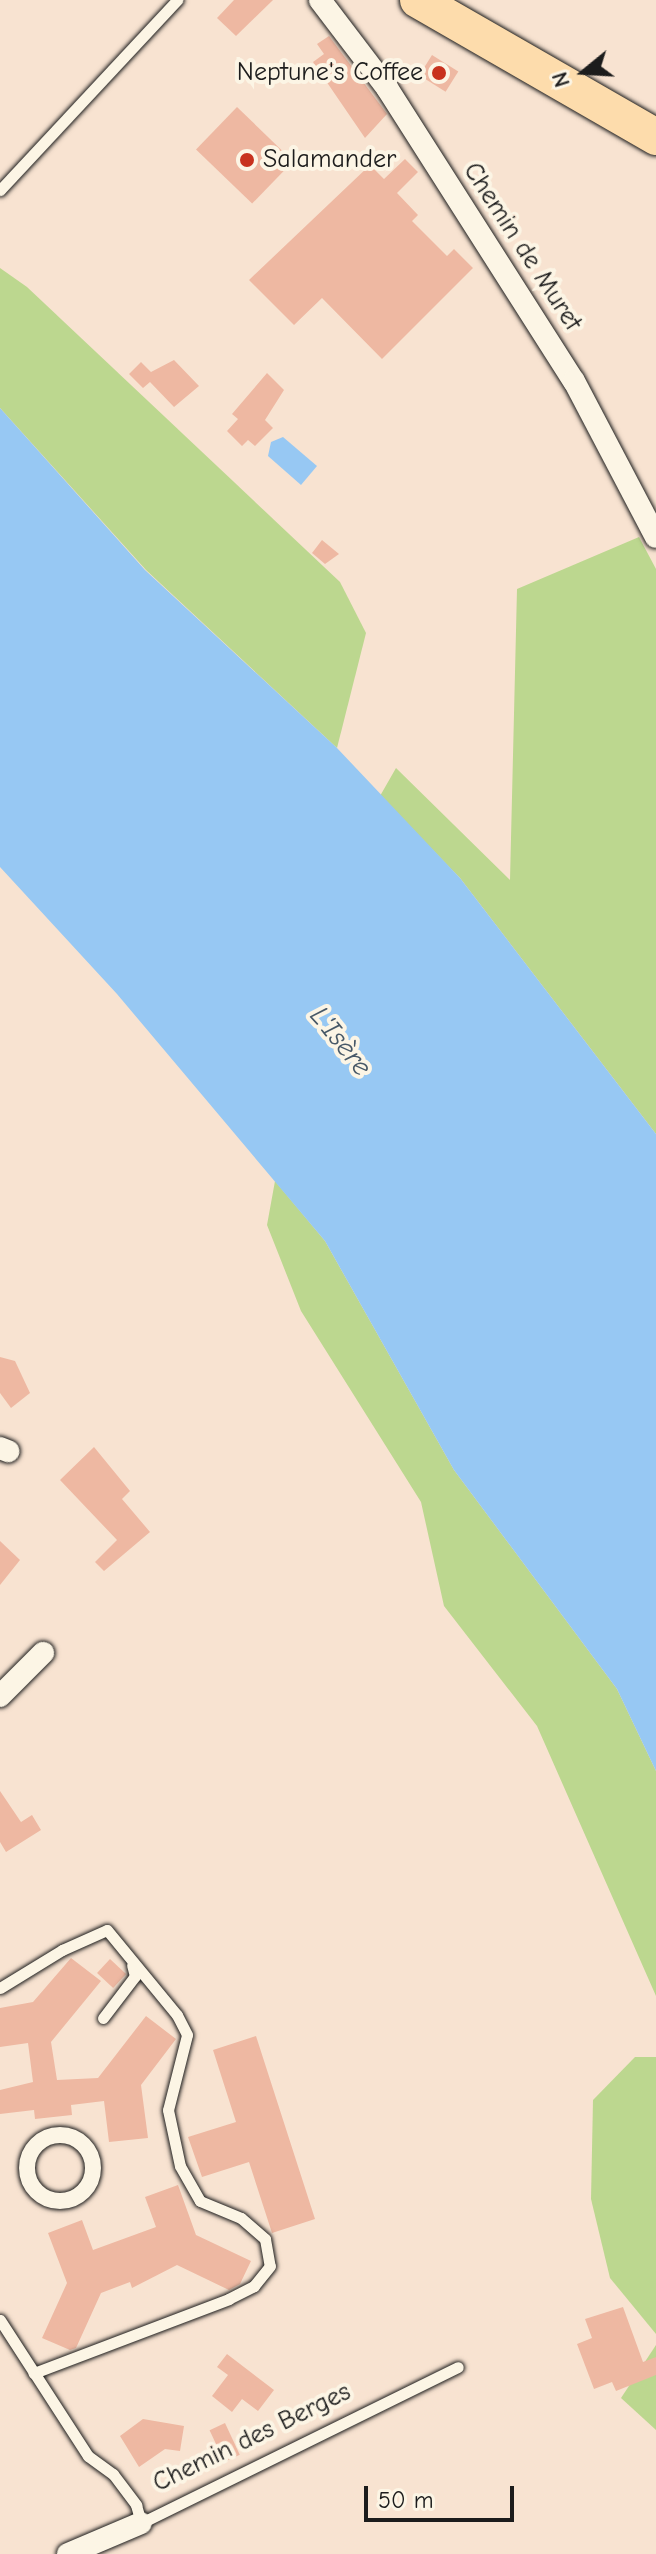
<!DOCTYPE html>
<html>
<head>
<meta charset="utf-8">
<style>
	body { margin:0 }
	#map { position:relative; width:656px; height:2554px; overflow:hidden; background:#f8e3d1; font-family:"Comic Neue",sans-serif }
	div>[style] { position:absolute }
	.green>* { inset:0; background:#bcd78f }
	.water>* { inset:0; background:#97c8f3 }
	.building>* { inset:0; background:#eeb8a2; transform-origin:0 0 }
	.roads { filter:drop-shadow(0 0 2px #1c1c1c) drop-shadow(0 0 2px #1c1c1c) }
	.service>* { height:11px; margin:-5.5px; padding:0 5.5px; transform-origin:5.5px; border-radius:5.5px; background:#fcf5e5 }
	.pedestrian>* { height:16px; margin:-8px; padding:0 8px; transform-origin:8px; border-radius:8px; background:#fcf5e5 }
	.pedestrian>.ring { margin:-8px; padding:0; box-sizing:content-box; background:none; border:16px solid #fcf5e5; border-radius:50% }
	.minor>* { height:22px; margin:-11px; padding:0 11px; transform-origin:11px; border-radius:11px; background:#fcf5e5 }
	.primary>* { height:36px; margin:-18px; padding:0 18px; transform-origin:18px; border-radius:18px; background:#fddcac }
	.dots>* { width:22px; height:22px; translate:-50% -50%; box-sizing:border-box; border:4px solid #fcf5e5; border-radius:50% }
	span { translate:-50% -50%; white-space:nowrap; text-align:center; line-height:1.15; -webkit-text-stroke:8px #fcf5e5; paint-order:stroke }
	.poi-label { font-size:26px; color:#1c1c1c }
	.right { translate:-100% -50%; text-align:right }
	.left { translate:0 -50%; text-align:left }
	.street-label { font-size:26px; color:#1c1c1c }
	.water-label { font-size:28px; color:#475867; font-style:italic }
	.north { position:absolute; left:544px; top:32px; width:80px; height:80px; -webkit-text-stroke:6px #fcf5e5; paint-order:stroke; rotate:252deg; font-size:22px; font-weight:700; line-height:32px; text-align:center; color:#1c1c1c }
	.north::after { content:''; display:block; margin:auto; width:28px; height:36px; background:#1c1c1c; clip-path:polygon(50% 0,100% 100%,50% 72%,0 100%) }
	.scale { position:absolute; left:364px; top:2486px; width:150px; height:36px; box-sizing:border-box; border:4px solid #1c1c1c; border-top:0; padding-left:10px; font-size:24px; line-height:28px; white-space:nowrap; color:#1c1c1c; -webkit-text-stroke:6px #fcf5e5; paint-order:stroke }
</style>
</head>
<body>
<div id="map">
	<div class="green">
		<i style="clip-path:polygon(0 268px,27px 287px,340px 582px,366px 633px,337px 748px,146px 570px,0 408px)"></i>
		<i style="clip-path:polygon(639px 537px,656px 569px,656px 1134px,460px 878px,380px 796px,396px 768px,510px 880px,517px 589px)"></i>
		<i style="clip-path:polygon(275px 1181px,325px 1241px,454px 1470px,617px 1689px,656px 1771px,656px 1996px,537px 1726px,444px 1606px,421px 1502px,301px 1311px,267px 1225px)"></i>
		<i style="clip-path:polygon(635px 2057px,656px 2057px,656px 2334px,610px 2278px,591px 2199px,593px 2100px)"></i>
		<i style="clip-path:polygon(656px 2345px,656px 2430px,621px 2398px)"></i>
	</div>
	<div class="water">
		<i style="clip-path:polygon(0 408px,145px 570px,337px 748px,460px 878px,656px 1134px,656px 1771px,617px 1689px,454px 1470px,325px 1241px,117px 994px,0 867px)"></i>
		<i style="clip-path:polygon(283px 437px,317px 466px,301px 485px,268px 456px,271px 442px)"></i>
	</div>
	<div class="building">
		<i style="clip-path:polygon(234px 0,273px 0,236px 36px,217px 18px)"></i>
		<i style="clip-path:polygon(329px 36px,387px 114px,365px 138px,313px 62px,324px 54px,317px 44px)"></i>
		<i style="left:432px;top:55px;width:31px;height:24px;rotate:32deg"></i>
		<i style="left:237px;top:107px;width:78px;height:59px;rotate:44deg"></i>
		<i style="clip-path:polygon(405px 159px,418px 172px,397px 193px,418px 215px,412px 221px,447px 256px,454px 249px,473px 268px,382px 359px,322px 298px,294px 325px,249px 280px,370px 165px,384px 179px)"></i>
		<i style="clip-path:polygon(174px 360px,199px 386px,174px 407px,150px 382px,143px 388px,129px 374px,141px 362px,151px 372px)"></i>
		<i style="clip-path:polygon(267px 373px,284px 390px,265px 420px,273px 428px,255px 446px,248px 440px,242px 446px,227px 431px,238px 419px,232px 414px)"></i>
		<i style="clip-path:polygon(322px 540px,339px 554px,325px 564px,312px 553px)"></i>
		<i style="clip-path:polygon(0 1357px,15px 1361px,30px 1393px,11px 1408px,0 1393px)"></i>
		<i style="clip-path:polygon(94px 1447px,130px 1491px,122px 1499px,150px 1532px,104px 1571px,95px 1562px,117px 1540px,60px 1480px)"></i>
		<i style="clip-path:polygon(0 1541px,20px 1560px,0 1585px)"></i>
		<i style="clip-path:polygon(0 1791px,21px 1822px,32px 1815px,41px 1830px,6px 1852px,0 1842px)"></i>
		<i style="clip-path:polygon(71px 1958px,101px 1981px,51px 2042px,57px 2080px,98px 2078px,146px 2016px,176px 2039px,141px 2085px,148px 2138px,109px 2142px,104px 2101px,71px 2105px,72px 2115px,35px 2119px,34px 2110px,0 2114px,0 2090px,33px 2082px,28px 2043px,0 2047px,0 2008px,33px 2002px)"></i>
		<i style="left:110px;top:1959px;width:22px;height:19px;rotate:43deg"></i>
		<i style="clip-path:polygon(256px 2036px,315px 2219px,272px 2233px,249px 2162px,202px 2177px,188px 2137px,236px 2122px,213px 2050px)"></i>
		<i style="clip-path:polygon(178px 2185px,196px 2235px,251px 2261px,240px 2284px,229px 2290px,177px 2265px,132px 2288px,130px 2282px,101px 2293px,76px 2348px,70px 2350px,42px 2338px,67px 2283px,48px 2233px,82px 2220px,93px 2250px,156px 2227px,145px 2197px)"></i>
		<i style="clip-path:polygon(623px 2307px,643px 2362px,656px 2357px,656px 2375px,616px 2391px,612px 2382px,594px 2389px,577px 2344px,592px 2338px,585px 2319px)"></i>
		<i style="clip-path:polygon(227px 2354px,274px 2390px,258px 2411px,242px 2399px,232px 2412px,212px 2396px,228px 2375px,217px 2367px)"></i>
		<i style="clip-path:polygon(143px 2419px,184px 2426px,180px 2451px,165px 2449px,139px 2467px,120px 2436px)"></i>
		<i style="left:225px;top:2423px;width:35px;height:17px;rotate:65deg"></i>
	</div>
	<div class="roads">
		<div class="service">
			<i style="left:0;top:190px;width:260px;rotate:-47deg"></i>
			<i style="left:0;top:1988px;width:73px;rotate:-31.5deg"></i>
			<i style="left:62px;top:1950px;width:49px;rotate:-24deg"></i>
			<i style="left:107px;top:1930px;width:110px;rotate:50.5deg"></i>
			<i style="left:177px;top:2015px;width:22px;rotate:63deg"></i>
			<i style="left:187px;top:2035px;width:77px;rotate:104.2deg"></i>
			<i style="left:168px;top:2110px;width:57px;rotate:77.9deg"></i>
			<i style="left:180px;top:2166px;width:40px;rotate:60.3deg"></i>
			<i style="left:200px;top:2201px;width:44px;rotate:22.5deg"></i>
			<i style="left:241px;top:2218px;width:32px;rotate:41deg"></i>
			<i style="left:265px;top:2239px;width:27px;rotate:80deg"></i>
			<i style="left:270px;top:2266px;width:26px;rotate:129deg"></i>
			<i style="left:254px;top:2286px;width:28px;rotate:153deg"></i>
			<i style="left:229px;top:2299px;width:209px;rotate:159.2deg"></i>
			<i style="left:103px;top:2018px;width:53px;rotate:-52.7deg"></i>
			<i style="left:135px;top:1976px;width:11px;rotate:-105deg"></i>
			<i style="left:0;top:2320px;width:162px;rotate:57.1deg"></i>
			<i style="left:88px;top:2456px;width:31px;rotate:36deg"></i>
			<i style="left:113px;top:2474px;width:39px;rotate:53deg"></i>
			<i style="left:136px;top:2505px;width:19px;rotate:74deg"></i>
			<i style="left:141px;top:2523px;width:353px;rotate:-26.2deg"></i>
		</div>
		<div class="pedestrian">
			<i class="ring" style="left:27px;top:2135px;width:50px;height:50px"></i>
		</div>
		<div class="minor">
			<i style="left:320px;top:0;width:111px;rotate:52.7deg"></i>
			<i style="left:387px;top:88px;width:348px;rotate:57.5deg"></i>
			<i style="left:574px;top:381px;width:176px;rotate:62.3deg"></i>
			<i style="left:0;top:1448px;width:9px;rotate:21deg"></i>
			<i style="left:0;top:1696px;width:61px;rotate:-45deg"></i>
			<i style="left:68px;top:2554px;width:79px;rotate:-23deg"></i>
		</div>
		<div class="primary">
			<i style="left:418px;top:0;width:275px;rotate:29.9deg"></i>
		</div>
	</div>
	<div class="dots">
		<i style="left:439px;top:73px;background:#c8321e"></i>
		<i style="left:247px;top:160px;background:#c8321e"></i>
	</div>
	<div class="poi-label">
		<span class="right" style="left:423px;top:73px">Neptune's Coffee</span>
		<span class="left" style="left:263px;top:160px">Salamander</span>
	</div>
	<div class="street-label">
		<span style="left:522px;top:247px;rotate:57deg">Chemin de Muret</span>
		<span style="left:252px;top:2438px;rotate:-26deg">Chemin des Berges</span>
	</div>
	<div class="water-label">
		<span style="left:341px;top:1041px;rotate:51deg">L'Isère</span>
	</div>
	<div class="north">N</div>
	<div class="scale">50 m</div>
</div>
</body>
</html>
